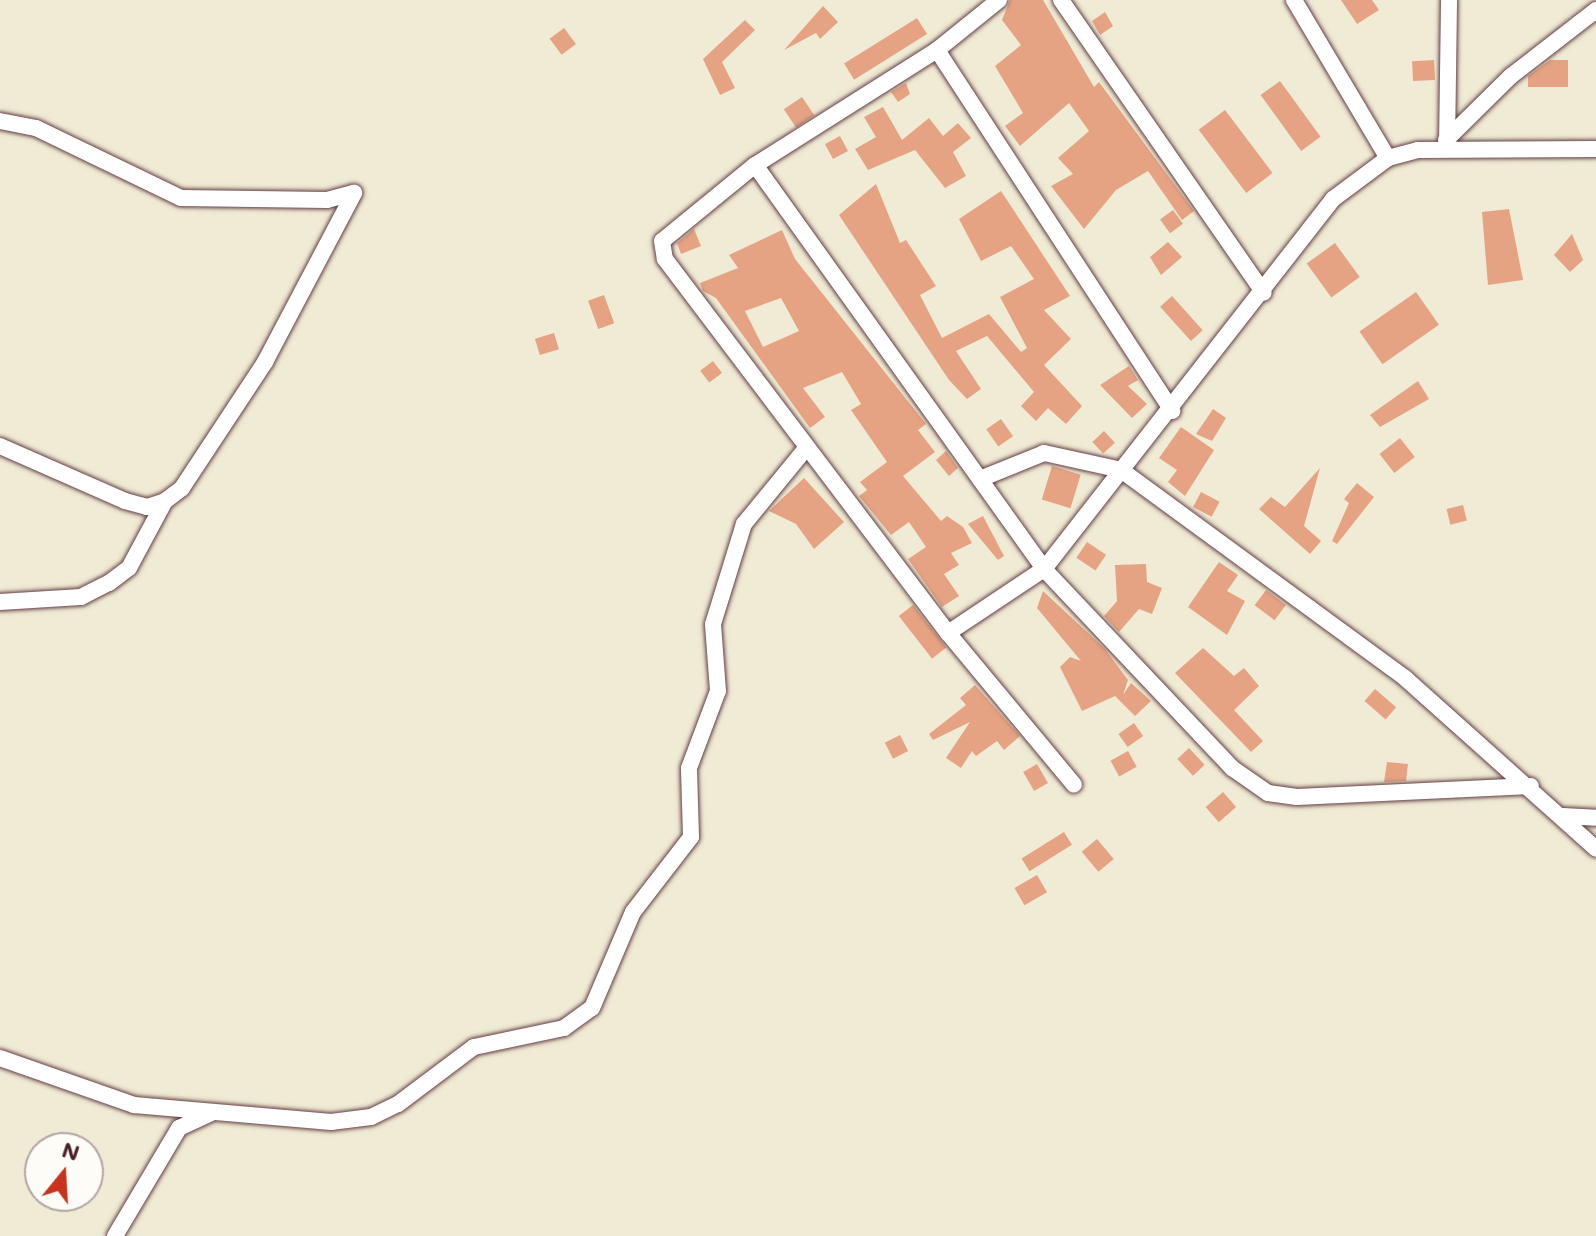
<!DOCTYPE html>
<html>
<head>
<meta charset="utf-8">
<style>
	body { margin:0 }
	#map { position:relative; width:1596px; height:1236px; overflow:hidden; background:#f0ebd4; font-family:Mali,sans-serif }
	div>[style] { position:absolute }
	.building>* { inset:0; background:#e6a383; transform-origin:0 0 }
	.roads { filter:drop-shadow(0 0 2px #633e44) drop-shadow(0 0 2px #633e44) }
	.street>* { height:16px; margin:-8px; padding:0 8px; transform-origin:8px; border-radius:8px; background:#fff }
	span { translate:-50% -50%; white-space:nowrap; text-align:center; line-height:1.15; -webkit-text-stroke:6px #fdfcf7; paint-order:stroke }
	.north { position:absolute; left:24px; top:1132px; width:80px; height:80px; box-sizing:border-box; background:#fdfcf7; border:2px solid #b5a4a5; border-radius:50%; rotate:18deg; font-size:22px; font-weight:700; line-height:32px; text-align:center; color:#4a1f2b }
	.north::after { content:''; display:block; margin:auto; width:28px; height:36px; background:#c8321e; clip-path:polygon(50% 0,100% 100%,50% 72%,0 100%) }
</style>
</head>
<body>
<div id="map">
	<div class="building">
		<i style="clip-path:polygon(1010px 0,1043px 0,1094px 87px,1099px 82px,1194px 211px,1182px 220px,1148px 171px,1116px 190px,1084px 229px,1051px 186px,1073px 174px,1058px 158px,1089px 131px,1069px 103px,1020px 146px,1005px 126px,1023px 113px,995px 66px,1021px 45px,1002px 20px)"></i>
		<i style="clip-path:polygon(1341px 0,1372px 0,1379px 10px,1357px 24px)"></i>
		<i style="clip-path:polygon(823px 6px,838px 22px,820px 39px,816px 33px,784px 50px)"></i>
		<i style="clip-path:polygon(1105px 12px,1113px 26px,1100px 35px,1092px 21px)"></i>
		<i style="left:917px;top:18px;width:19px;height:86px;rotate:58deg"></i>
		<i style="clip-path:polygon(745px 20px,755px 30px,722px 62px,735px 88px,720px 95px,703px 59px)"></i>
		<i style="left:564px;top:28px;width:20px;height:18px;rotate:53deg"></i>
		<i style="left:1434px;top:60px;width:20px;height:22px;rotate:87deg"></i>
		<i style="clip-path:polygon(1550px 60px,1568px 60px,1568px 87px,1528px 87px,1528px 76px)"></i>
		<i style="left:1280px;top:81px;width:69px;height:24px;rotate:54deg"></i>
		<i style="clip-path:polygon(906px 83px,910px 94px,898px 102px,891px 92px)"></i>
		<i style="left:802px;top:97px;width:22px;height:22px;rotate:56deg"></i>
		<i style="clip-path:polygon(883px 107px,902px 140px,929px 118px,943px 136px,958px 123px,971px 138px,953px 152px,966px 176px,945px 188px,915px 150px,868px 170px,855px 149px,876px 137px,864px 117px)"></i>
		<i style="left:1225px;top:110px;width:79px;height:33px;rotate:53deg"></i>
		<i style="left:840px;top:136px;width:17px;height:17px;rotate:62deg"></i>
		<i style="clip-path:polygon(876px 184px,900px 243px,906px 240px,936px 286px,920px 295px,942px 338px,989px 314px,1021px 352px,1027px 348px,1000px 297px,1034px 279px,1011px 246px,981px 261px,959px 219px,1001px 191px,1070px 296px,1044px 310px,1071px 339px,1044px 365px,1082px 406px,1066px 424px,1048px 408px,1036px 421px,1021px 406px,1034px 392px,987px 336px,956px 351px,981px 389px,967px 399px,949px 380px,839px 215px)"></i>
		<i style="clip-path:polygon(1509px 209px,1523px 280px,1488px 285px,1482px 212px)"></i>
		<i style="left:1173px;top:210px;width:17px;height:16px;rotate:54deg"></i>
		<i style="clip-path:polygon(694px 229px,701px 246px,681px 254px,677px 243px)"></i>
		<i style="clip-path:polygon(evenodd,782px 230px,795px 259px,926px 424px,918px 430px,935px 452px,903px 476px,941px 521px,947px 516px,963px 527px,972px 543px,951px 553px,959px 565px,944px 574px,959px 596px,942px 607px,908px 559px,926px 547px,909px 522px,891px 535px,859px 496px,867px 490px,860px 482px,887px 462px,851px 410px,861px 404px,842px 372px,803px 388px,825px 417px,810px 428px,716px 298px,703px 291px,700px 283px,738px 268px,729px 255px,782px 230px,781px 298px,799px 331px,763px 347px,745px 311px,781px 298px)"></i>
		<i style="clip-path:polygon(1572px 234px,1583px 260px,1570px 272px,1554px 255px)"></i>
		<i style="clip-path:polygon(1168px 242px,1182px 257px,1161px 275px,1150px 257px)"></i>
		<i style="left:1335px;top:243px;width:42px;height:35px;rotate:54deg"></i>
		<i style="left:1416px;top:292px;width:40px;height:69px;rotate:55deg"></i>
		<i style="left:604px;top:295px;width:30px;height:17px;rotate:70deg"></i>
		<i style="left:1172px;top:296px;width:46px;height:16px;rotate:48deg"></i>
		<i style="left:554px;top:333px;width:17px;height:20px;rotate:73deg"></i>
		<i style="left:713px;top:361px;width:15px;height:16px;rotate:53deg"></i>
		<i style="clip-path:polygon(1129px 366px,1138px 380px,1128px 386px,1147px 404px,1132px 418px,1100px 385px)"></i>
		<i style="clip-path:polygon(1418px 381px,1429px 399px,1380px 427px,1370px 415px)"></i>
		<i style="clip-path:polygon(1213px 409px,1226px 418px,1212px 441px,1196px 434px)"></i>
		<i style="left:1001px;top:419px;width:21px;height:18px;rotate:55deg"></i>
		<i style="clip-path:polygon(1181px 427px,1214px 450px,1185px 496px,1168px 482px,1177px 470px,1159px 458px)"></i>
		<i style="left:1104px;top:431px;width:16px;height:16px;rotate:47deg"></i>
		<i style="left:1400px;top:438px;width:24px;height:26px;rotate:52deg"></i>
		<i style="clip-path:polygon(946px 451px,958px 468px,949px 476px,936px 460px)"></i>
		<i style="left:1052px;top:466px;width:30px;height:35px;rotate:17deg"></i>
		<i style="clip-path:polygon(1320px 468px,1304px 526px,1321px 541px,1310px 554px,1259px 509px,1271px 497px,1285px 507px)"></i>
		<i style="clip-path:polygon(804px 478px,844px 522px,814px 549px,796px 524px,769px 511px)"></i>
		<i style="clip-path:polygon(1357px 483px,1374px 497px,1337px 544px,1332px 541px,1349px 503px,1344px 499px)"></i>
		<i style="left:1201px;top:492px;width:21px;height:17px;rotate:28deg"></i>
		<i style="left:1463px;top:505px;width:16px;height:17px;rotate:76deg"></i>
		<i style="clip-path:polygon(983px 516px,1004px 556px,998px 560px,968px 524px)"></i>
		<i style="left:1087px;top:542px;width:23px;height:19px;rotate:34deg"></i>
		<i style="clip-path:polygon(1219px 562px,1238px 575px,1227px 591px,1245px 601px,1227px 635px,1188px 607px)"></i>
		<i style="clip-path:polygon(1146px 564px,1147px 582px,1162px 588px,1152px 614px,1139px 609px,1119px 632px,1104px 616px,1117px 601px,1115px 565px)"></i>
		<i style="left:1266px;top:590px;width:25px;height:19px;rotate:37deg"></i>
		<i style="clip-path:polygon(1043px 591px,1104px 648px,1128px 680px,1123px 695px,1131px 683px,1151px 701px,1135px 716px,1115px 696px,1082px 711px,1060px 667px,1070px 657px,1081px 661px,1037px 608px)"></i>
		<i style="left:913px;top:605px;width:54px;height:18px;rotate:52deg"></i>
		<i style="clip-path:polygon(1203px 648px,1234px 676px,1244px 668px,1259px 686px,1234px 710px,1263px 741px,1251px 752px,1175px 673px)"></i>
		<i style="clip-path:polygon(975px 685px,1020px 736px,1004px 750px,997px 741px,976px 756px,972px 751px,961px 768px,946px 758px,970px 722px,933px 740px,929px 734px,966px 705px,960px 698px)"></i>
		<i style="left:1375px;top:689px;width:28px;height:16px;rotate:41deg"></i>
		<i style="left:1134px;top:723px;width:16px;height:19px;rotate:55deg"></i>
		<i style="left:900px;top:735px;width:18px;height:17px;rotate:63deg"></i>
		<i style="left:1189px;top:748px;width:23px;height:16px;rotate:47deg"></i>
		<i style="left:1128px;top:751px;width:18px;height:20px;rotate:61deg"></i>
		<i style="clip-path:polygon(1387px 762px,1408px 764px,1406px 781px,1384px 782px)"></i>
		<i style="left:1037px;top:764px;width:22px;height:16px;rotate:60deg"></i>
		<i style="left:1223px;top:792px;width:20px;height:23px;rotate:49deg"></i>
		<i style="left:1064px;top:832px;width:15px;height:50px;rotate:58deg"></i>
		<i style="left:1097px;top:839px;width:26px;height:20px;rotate:50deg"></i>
		<i style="left:1037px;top:875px;width:20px;height:26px;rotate:60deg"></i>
	</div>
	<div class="roads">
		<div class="street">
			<i style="left:999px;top:0;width:80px;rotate:141.1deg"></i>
			<i style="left:937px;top:50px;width:215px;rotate:147.7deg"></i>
			<i style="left:755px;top:165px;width:120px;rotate:140.7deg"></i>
			<i style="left:662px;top:241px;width:18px;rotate:81deg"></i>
			<i style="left:665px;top:259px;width:469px;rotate:52.9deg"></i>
			<i style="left:948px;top:633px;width:197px;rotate:50.3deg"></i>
			<i style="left:1061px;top:0;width:356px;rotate:55.3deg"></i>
			<i style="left:1294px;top:0;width:184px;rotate:59.3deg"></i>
			<i style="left:937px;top:50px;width:431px;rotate:56.9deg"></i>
			<i style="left:0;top:121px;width:37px;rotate:11deg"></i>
			<i style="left:36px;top:128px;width:161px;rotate:25.8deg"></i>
			<i style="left:181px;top:198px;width:146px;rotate:0.8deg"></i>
			<i style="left:327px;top:200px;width:28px;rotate:-15deg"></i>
			<i style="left:1446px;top:140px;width:91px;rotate:-44.6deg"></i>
			<i style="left:1511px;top:76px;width:108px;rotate:-37.8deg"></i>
			<i style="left:1447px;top:146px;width:146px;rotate:-89.2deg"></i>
			<i style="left:755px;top:165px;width:497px;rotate:54.4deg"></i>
			<i style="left:1044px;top:569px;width:274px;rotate:46.6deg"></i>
			<i style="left:1232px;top:768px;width:44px;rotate:34.8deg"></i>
			<i style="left:1268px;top:793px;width:29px;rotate:8deg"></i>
			<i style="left:1297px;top:797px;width:234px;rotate:-2.7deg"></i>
			<i style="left:0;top:446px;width:137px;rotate:23.7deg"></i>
			<i style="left:125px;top:501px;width:23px;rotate:15deg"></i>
			<i style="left:147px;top:507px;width:19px;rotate:-18deg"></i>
			<i style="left:165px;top:501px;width:21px;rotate:-37deg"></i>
			<i style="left:182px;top:488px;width:151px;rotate:-56.6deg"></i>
			<i style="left:265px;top:362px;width:191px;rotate:-62.2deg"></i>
			<i style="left:980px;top:479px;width:69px;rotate:-22.1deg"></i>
			<i style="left:1044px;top:453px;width:79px;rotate:12.4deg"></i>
			<i style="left:1121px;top:470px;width:352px;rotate:36.2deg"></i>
			<i style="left:1405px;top:678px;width:256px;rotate:41.8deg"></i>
			<i style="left:0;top:602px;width:81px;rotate:-3.5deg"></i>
			<i style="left:81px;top:597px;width:31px;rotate:-27deg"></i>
			<i style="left:109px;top:583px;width:25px;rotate:-37deg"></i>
			<i style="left:129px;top:568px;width:76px;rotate:-61.8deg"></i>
			<i style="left:948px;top:633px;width:115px;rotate:-33.7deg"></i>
			<i style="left:1044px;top:569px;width:469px;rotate:-52deg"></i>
			<i style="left:1333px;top:199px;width:69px;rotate:-36.7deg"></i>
			<i style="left:1388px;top:158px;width:31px;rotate:-15deg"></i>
			<i style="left:1418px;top:150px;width:178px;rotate:-0.3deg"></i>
			<i style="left:1563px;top:816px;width:33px;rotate:3deg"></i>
			<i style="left:0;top:1058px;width:142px;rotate:19.3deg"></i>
			<i style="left:134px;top:1105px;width:198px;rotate:4.9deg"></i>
			<i style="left:331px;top:1122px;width:40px;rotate:-7.1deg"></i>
			<i style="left:371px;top:1117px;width:30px;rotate:-26deg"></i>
			<i style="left:398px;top:1104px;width:95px;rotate:-36.9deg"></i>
			<i style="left:474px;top:1047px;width:92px;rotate:-11.9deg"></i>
			<i style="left:564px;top:1028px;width:34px;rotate:-36deg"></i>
			<i style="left:592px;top:1008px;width:104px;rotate:-66.9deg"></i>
			<i style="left:633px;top:912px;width:95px;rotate:-52.3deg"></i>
			<i style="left:691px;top:837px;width:69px;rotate:-91.7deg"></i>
			<i style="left:689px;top:768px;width:82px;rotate:-69.4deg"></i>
			<i style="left:718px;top:691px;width:67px;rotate:-94.3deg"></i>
			<i style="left:713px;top:624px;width:105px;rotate:-72.8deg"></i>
			<i style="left:744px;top:524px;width:99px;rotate:-50.7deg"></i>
			<i style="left:115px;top:1236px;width:126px;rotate:-59.3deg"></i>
			<i style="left:179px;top:1128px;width:38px;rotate:-25deg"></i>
		</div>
	</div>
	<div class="north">N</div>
</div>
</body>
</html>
